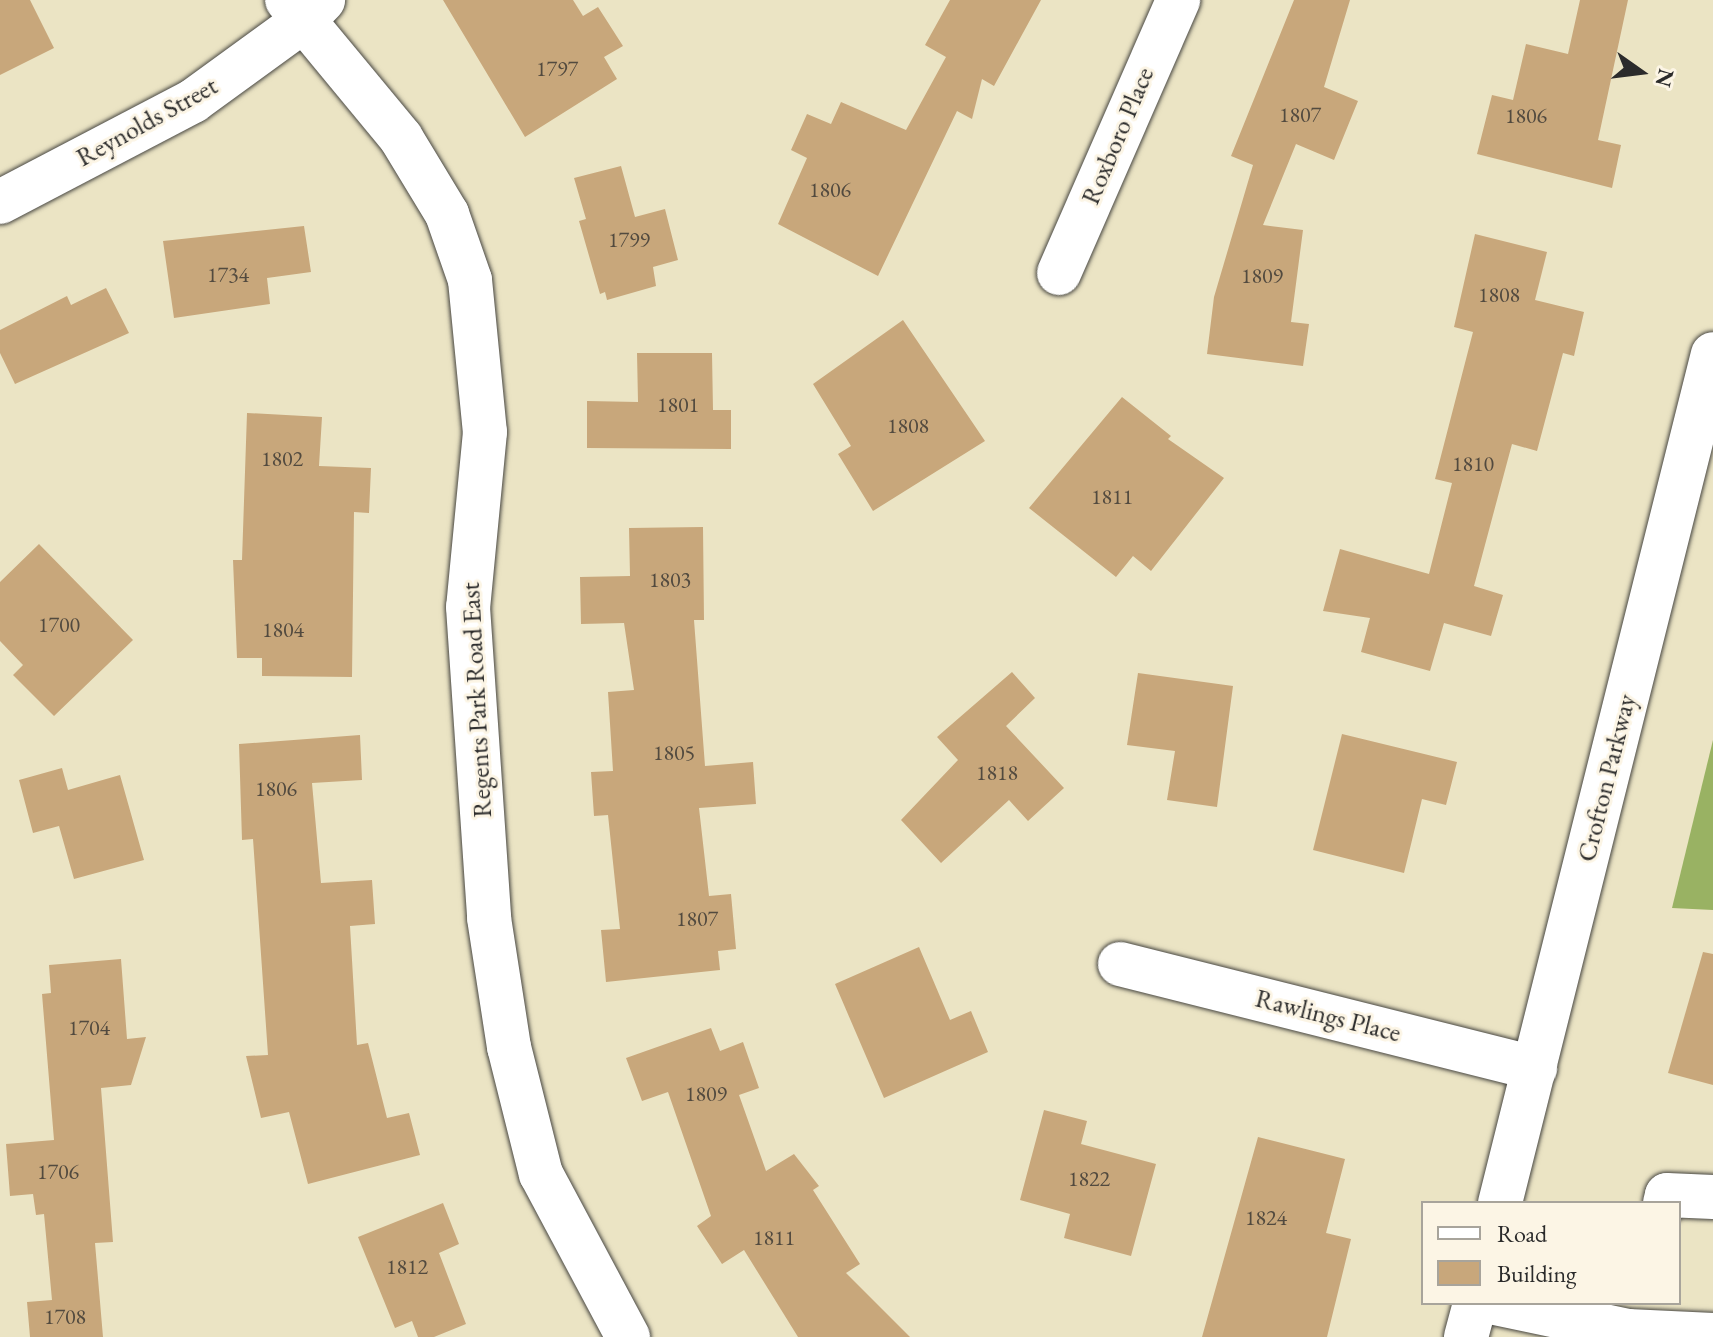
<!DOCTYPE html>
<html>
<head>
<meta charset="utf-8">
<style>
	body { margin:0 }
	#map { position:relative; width:1713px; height:1337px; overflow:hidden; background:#ebe4c4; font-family:"EB Garamond",serif }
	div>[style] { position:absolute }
	.forest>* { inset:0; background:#99b263 }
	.building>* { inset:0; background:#c8a77b }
	.roads { filter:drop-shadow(0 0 2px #484742) drop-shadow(0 0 2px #484742) }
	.street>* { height:44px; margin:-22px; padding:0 22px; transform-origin:22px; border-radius:22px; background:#fff }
	.secondary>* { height:44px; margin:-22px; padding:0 22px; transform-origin:22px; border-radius:22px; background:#fff }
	span { translate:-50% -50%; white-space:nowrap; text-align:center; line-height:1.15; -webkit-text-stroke:6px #fcf5e5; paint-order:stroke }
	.number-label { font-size:22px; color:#524a3f }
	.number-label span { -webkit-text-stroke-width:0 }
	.street-label { font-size:26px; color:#2b2b2b }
	.legend { position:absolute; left:1421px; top:1201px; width:260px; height:104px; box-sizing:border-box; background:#fcf5e5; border:2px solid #a8a49b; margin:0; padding:10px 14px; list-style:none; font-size:24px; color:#2b2b2b }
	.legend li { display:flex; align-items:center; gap:16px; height:40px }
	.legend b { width:40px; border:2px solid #a8a49b }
	.north { position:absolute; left:1601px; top:32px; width:80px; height:80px; -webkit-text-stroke:6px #fcf5e5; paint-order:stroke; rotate:104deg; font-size:22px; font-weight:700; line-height:32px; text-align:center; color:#2b2b2b }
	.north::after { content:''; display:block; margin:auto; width:28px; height:36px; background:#2b2b2b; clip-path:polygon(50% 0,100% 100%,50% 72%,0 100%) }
</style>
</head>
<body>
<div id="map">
	<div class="forest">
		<i style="clip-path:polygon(1713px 740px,1713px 910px,1672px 908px)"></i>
	</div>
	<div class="building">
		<i style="clip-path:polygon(0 0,30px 0,54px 48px,0 75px)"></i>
		<i style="clip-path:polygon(443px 0,573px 0,583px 16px,598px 7px,623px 46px,604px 57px,617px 79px,525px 137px)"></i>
		<i style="clip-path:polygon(950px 0,1041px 0,994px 86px,982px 79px,972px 119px,957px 111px,878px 276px,778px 224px,807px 158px,791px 150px,807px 114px,831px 124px,841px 102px,906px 130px,946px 57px,925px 45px)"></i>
		<i style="clip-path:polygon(1294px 0,1350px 0,1324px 87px,1358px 101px,1334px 160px,1296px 144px,1263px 225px,1303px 230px,1291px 322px,1309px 324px,1303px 366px,1207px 354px,1214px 297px,1253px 165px,1231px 156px)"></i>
		<i style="clip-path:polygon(1580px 0,1628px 0,1598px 140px,1621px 145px,1612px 188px,1477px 154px,1492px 95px,1513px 100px,1526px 44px,1568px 54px)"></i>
		<i style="clip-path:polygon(621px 166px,635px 217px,665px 209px,678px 260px,653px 267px,656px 286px,607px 300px,605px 292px,600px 294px,579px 221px,586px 219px,574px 178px)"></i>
		<i style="clip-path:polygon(304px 226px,311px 272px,267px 278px,270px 304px,174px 318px,163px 241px)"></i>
		<i style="clip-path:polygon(1475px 234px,1547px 252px,1535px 300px,1584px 312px,1574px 356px,1563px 353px,1537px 451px,1512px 444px,1474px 586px,1503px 595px,1491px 636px,1444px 623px,1430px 671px,1361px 652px,1370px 618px,1323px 611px,1340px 549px,1429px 574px,1452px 483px,1435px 479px,1473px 332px,1454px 327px)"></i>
		<i style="clip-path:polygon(106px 288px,129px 333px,15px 384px,0 353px,0 330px,67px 296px,71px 305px)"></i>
		<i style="clip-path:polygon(903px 320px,985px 441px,873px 511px,838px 454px,851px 446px,813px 384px)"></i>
		<i style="clip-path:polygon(637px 353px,712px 353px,713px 410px,731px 410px,731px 449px,587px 448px,587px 401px,638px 402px)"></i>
		<i style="clip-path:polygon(1122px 397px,1171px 436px,1168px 439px,1224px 478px,1151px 571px,1133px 556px,1116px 577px,1029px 508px)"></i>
		<i style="clip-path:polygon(247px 413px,322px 417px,319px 466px,371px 468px,369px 513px,354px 512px,352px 677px,262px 676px,262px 658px,237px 658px,233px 560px,242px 560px)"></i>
		<i style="clip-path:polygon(703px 527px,704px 620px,694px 620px,705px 766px,753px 762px,756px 804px,699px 808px,709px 896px,731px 894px,736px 949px,718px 951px,720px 970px,606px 982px,601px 930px,620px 929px,608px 815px,594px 816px,591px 772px,613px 771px,608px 692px,634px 690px,624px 623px,581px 624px,580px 577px,630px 576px,629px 528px)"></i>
		<i style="clip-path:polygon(39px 544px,133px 640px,54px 716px,13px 675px,23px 665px,0 641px,0 582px)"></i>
		<i style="clip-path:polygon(1012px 672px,1035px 698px,1006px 726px,1064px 788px,1028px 821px,1009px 800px,941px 863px,901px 820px,958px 760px,937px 737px)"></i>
		<i style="clip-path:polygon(1138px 673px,1233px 686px,1217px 807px,1167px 800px,1175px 751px,1127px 745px)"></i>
		<i style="clip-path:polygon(1342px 734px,1457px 762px,1446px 805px,1422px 799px,1404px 873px,1313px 850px)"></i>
		<i style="clip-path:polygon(360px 735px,362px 780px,312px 783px,321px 883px,372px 880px,375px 924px,350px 926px,357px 1045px,368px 1043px,387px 1118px,409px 1113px,420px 1155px,308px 1184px,289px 1112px,261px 1118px,246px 1056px,268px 1055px,253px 839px,242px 840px,239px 744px)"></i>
		<i style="clip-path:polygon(62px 768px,68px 790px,120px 775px,144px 860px,74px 879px,59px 826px,33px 833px,19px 780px)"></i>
		<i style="clip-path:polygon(919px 947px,950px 1020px,971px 1011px,988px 1052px,884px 1098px,835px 984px)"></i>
		<i style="clip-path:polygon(1703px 952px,1713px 954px,1713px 1085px,1668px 1073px)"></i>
		<i style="clip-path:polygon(121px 959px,127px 1039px,146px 1037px,131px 1085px,101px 1088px,113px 1242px,95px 1243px,103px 1337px,30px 1337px,27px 1302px,52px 1300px,44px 1214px,36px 1215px,33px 1194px,10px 1196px,6px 1144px,54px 1140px,42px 994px,51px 993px,49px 965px)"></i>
		<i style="clip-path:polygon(711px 1028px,720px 1051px,743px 1042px,759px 1088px,739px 1095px,766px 1171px,794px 1154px,819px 1186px,813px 1190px,860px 1264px,846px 1273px,910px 1337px,798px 1337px,744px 1250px,722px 1264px,697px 1226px,711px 1216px,668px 1092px,642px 1101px,626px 1058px)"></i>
		<i style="clip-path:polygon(1044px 1110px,1087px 1121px,1081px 1144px,1156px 1164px,1131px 1256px,1064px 1238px,1070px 1214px,1020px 1200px)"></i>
		<i style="clip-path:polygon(1258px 1137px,1345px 1159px,1326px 1233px,1351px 1239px,1327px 1337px,1202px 1337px)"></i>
		<i style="clip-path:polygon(443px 1203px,459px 1244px,439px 1253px,466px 1324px,434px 1337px,418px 1337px,412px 1321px,395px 1328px,358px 1237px)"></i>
	</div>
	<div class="roads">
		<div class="street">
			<i style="left:287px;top:0;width:179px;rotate:50.4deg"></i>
			<i style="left:401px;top:138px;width:89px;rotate:58.8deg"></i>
			<i style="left:447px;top:214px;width:70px;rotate:70.8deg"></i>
			<i style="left:470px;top:280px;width:153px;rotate:84.4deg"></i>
			<i style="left:485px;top:432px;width:176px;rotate:95.5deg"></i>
			<i style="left:468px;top:607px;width:312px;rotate:86.1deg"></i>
			<i style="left:489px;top:918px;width:131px;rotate:81.2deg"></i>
			<i style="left:509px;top:1047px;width:131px;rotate:75.9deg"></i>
			<i style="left:541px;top:1174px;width:185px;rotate:61.9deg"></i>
			<i style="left:0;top:202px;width:218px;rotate:-27.6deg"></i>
			<i style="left:193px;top:101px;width:136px;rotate:-36deg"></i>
			<i style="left:303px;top:21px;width:29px;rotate:-46deg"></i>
			<i style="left:1059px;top:273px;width:298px;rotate:-66.4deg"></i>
			<i style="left:1120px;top:964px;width:428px;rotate:14.1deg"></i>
			<i style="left:1665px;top:1203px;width:8px;rotate:-76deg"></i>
			<i style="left:1667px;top:1195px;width:46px;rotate:2.5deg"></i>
			<i style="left:1495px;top:1303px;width:136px;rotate:11.9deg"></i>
			<i style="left:1628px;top:1331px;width:85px;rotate:2.7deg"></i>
		</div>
		<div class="secondary">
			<i style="left:1500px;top:1203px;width:875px;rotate:-75.92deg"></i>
			<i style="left:1466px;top:1337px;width:35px;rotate:-75deg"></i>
		</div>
	</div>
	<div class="number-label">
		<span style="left:557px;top:69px">1797</span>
		<span style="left:1300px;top:115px">1807</span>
		<span style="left:1526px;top:116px">1806</span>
		<span style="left:830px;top:190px">1806</span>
		<span style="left:629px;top:240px">1799</span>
		<span style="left:228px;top:275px">1734</span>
		<span style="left:1262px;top:276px">1809</span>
		<span style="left:1499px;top:295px">1808</span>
		<span style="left:678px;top:405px">1801</span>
		<span style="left:908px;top:426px">1808</span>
		<span style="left:282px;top:459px">1802</span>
		<span style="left:1473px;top:464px">1810</span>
		<span style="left:1112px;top:497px">1811</span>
		<span style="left:670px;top:580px">1803</span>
		<span style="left:59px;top:625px">1700</span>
		<span style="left:283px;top:630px">1804</span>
		<span style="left:674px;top:753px">1805</span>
		<span style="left:997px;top:773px">1818</span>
		<span style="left:276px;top:789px">1806</span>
		<span style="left:697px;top:919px">1807</span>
		<span style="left:89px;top:1028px">1704</span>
		<span style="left:706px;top:1094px">1809</span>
		<span style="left:58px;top:1172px">1706</span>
		<span style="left:1089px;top:1179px">1822</span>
		<span style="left:1266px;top:1218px">1824</span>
		<span style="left:774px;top:1238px">1811</span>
		<span style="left:407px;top:1267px">1812</span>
		<span style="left:65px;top:1317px">1708</span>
	</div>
	<div class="street-label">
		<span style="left:147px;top:122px;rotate:-29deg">Reynolds Street</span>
		<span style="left:1118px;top:136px;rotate:-67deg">Roxboro Place</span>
		<span style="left:477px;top:700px;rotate:-93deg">Regents Park Road East</span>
		<span style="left:1607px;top:778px;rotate:-76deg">Crofton Parkway</span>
		<span style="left:1328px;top:1016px;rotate:14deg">Rawlings Place</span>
	</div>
	<ul class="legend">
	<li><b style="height:10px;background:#fff"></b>Road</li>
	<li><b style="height:22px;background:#c8a77b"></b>Building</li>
	</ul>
	<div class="north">N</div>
</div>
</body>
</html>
